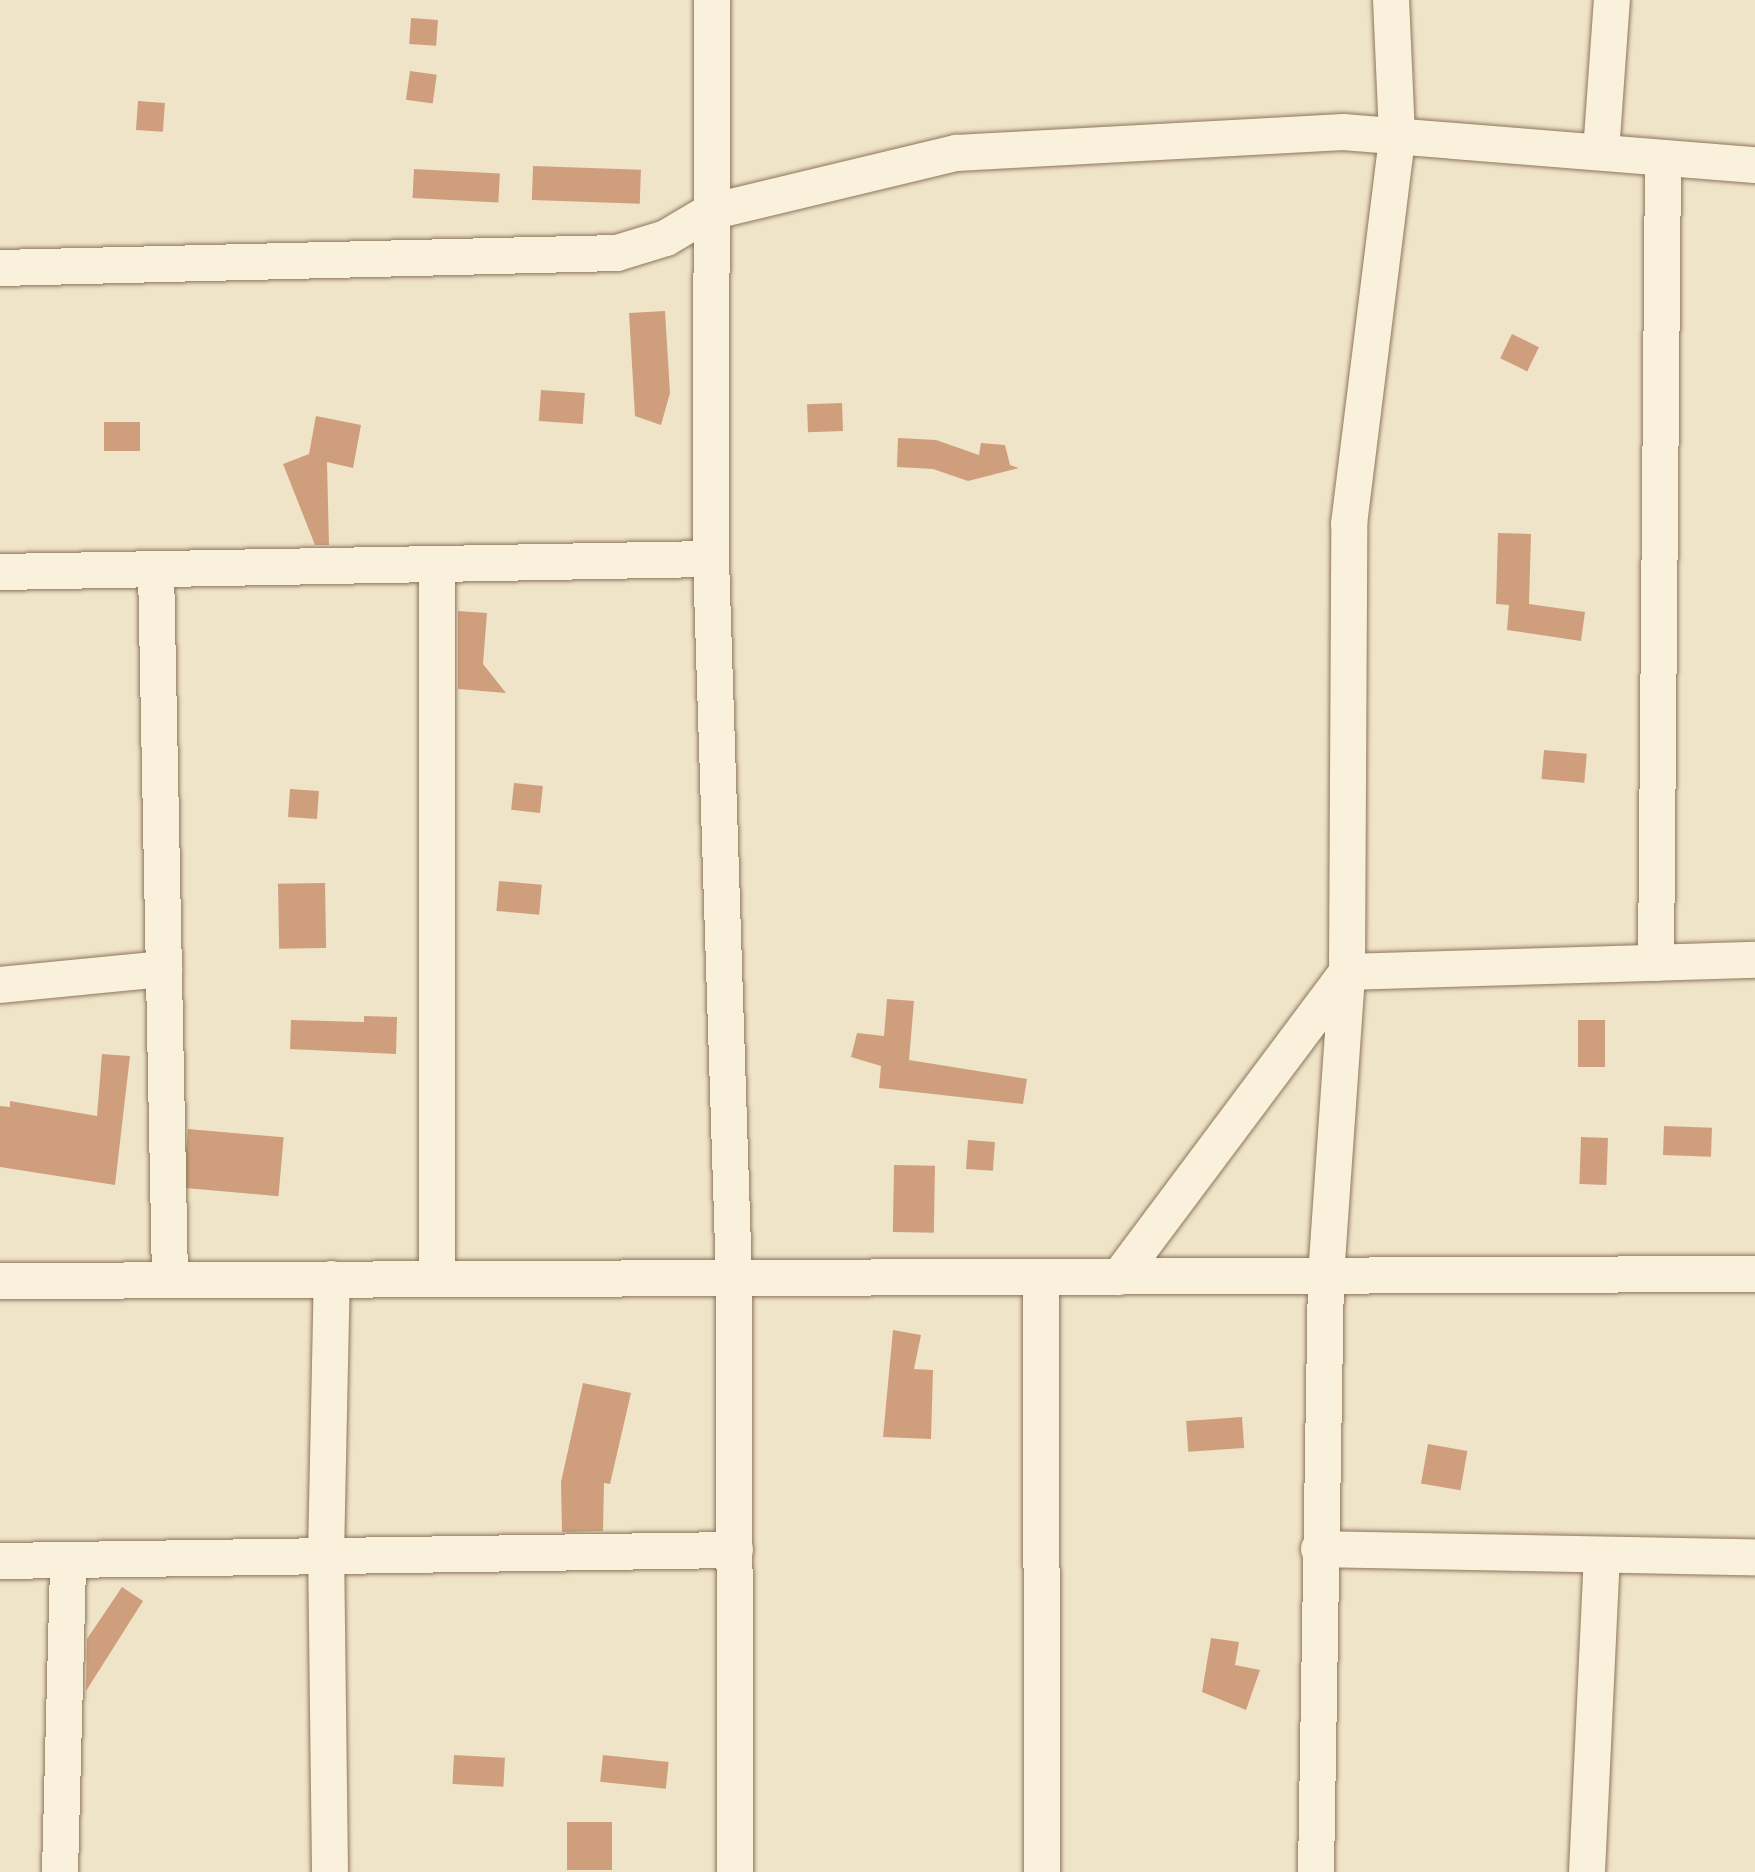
<!DOCTYPE html>
<html>
<head>
<meta charset="utf-8">
<style>
	body { margin:0 }
	#map { position:relative; width:1755px; height:1872px; overflow:hidden; background:#f0e4c8; font-family:"PT Serif",serif }
	div>[style] { position:absolute }
	.building>* { inset:0; background:#cf9f7d; transform-origin:0 0 }
	.roads { filter:drop-shadow(0 0 2px #8d765c) drop-shadow(0 0 2px #8d765c) }
	.street>* { height:36px; margin:-18px; padding:0 18px; transform-origin:18px; border-radius:18px; background:#faf1dc }
	span { translate:-50% -50%; white-space:nowrap; text-align:center; line-height:1.15; -webkit-text-stroke:8px #f7eed8; paint-order:stroke }
</style>
</head>
<body>
<div id="map">
	<div class="building">
		<i style="left:411px;top:18px;width:27px;height:26px;rotate:4deg"></i>
		<i style="left:410px;top:71px;width:27px;height:29px;rotate:8deg"></i>
		<i style="left:138px;top:101px;width:27px;height:29px;rotate:4deg"></i>
		<i style="left:533px;top:166px;width:108px;height:34px;rotate:2deg"></i>
		<i style="left:414px;top:169px;width:86px;height:29px;rotate:3deg"></i>
		<i style="clip-path:polygon(665px 311px,670px 393px,661px 425px,635px 416px,629px 313px)"></i>
		<i style="left:1512px;top:334px;width:30px;height:27px;rotate:26deg"></i>
		<i style="left:541px;top:390px;width:44px;height:31px;rotate:4deg"></i>
		<i style="left:842px;top:403px;width:28px;height:35px;rotate:88deg"></i>
		<i style="clip-path:polygon(316px 416px,361px 425px,353px 468px,327px 462px,329px 545px,315px 545px,283px 464px,309px 454px)"></i>
		<i style="left:104px;top:422px;width:36px;height:29px"></i>
		<i style="clip-path:polygon(898px 438px,936px 440px,979px 455px,981px 443px,1005px 445px,1010px 465px,1019px 468px,968px 481px,933px 469px,897px 467px)"></i>
		<i style="clip-path:polygon(1498px 533px,1531px 534px,1529px 604px,1585px 612px,1581px 641px,1507px 630px,1509px 605px,1496px 604px)"></i>
		<i style="clip-path:polygon(458px 611px,487px 613px,483px 664px,506px 693px,458px 689px)"></i>
		<i style="left:1544px;top:750px;width:43px;height:29px;rotate:5deg"></i>
		<i style="left:514px;top:783px;width:29px;height:27px;rotate:6deg"></i>
		<i style="left:290px;top:789px;width:29px;height:28px;rotate:4deg"></i>
		<i style="left:499px;top:881px;width:43px;height:30px;rotate:5deg"></i>
		<i style="left:325px;top:883px;width:65px;height:47px;rotate:89deg"></i>
		<i style="clip-path:polygon(887px 999px,914px 1001px,909px 1060px,1027px 1079px,1023px 1104px,879px 1088px,881px 1066px,851px 1057px,857px 1033px,884px 1036px)"></i>
		<i style="clip-path:polygon(364px 1016px,397px 1017px,396px 1054px,290px 1049px,291px 1020px,364px 1022px)"></i>
		<i style="left:1578px;top:1020px;width:27px;height:47px"></i>
		<i style="clip-path:polygon(102px 1054px,130px 1056px,115px 1185px,0 1167px,0 1106px,10px 1107px,10px 1101px,97px 1116px)"></i>
		<i style="left:1664px;top:1126px;width:48px;height:29px;rotate:2deg"></i>
		<i style="left:188px;top:1129px;width:96px;height:59px;rotate:5deg"></i>
		<i style="left:1581px;top:1137px;width:27px;height:47px;rotate:2deg"></i>
		<i style="left:968px;top:1140px;width:27px;height:29px;rotate:4deg"></i>
		<i style="left:894px;top:1165px;width:41px;height:67px;rotate:1deg"></i>
		<i style="clip-path:polygon(893px 1330px,921px 1335px,914px 1369px,933px 1370px,931px 1439px,883px 1437px)"></i>
		<i style="clip-path:polygon(583px 1383px,631px 1393px,610px 1484px,604px 1483px,603px 1531px,562px 1532px,561px 1482px)"></i>
		<i style="left:1242px;top:1417px;width:31px;height:56px;rotate:86deg"></i>
		<i style="left:1428px;top:1444px;width:40px;height:40px;rotate:10deg"></i>
		<i style="clip-path:polygon(122px 1587px,143px 1601px,86px 1691px,87px 1639px)"></i>
		<i style="clip-path:polygon(1211px 1638px,1239px 1642px,1235px 1665px,1260px 1670px,1246px 1710px,1202px 1692px)"></i>
		<i style="left:454px;top:1755px;width:51px;height:29px;rotate:3deg"></i>
		<i style="left:603px;top:1755px;width:66px;height:27px;rotate:6deg"></i>
		<i style="left:567px;top:1822px;width:45px;height:48px"></i>
	</div>
	<div class="roads">
		<div class="street">
			<i style="left:712px;top:0;width:559px;rotate:90.1deg"></i>
			<i style="left:711px;top:559px;width:719px;rotate:88.17deg"></i>
			<i style="left:734px;top:1278px;width:594px;rotate:89.9deg"></i>
			<i style="left:1601px;top:152px;width:152px;rotate:-85.9deg"></i>
			<i style="left:0;top:268px;width:617px;rotate:-1.39deg"></i>
			<i style="left:617px;top:253px;width:51px;rotate:-17deg"></i>
			<i style="left:666px;top:238px;width:51px;rotate:-30.6deg"></i>
			<i style="left:710px;top:212px;width:253px;rotate:-13.5deg"></i>
			<i style="left:956px;top:153px;width:388px;rotate:-3.1deg"></i>
			<i style="left:1343px;top:132px;width:413px;rotate:4.6deg"></i>
			<i style="left:437px;top:568px;width:711px;rotate:90deg"></i>
			<i style="left:156px;top:569px;width:711px;rotate:88.87deg"></i>
			<i style="left:0;top:572px;width:711px;rotate:-1.05deg"></i>
			<i style="left:1656px;top:963px;width:805px;rotate:-89.5deg"></i>
			<i style="left:0;top:985px;width:165px;rotate:-5.6deg"></i>
			<i style="left:1041px;top:1277px;width:595px;rotate:89.9deg"></i>
			<i style="left:1119px;top:1277px;width:381px;rotate:-53.2deg"></i>
			<i style="left:1347px;top:972px;width:448px;rotate:-89.7deg"></i>
			<i style="left:1349px;top:524px;width:391px;rotate:-82.9deg"></i>
			<i style="left:1397px;top:136px;width:136px;rotate:-92.5deg"></i>
			<i style="left:0;top:1281px;width:1755px;rotate:-0.23deg"></i>
			<i style="left:1319px;top:1549px;width:436px;rotate:1.1deg"></i>
			<i style="left:0;top:1561px;width:735px;rotate:-0.86deg"></i>
			<i style="left:60px;top:1872px;width:312px;rotate:-88.5deg"></i>
			<i style="left:330px;top:1872px;width:317px;rotate:-90.7deg"></i>
			<i style="left:326px;top:1555px;width:276px;rotate:-88.8deg"></i>
			<i style="left:1316px;top:1872px;width:596px;rotate:-89.04deg"></i>
			<i style="left:1326px;top:1276px;width:305px;rotate:-86deg"></i>
			<i style="left:1347px;top:972px;width:408px;rotate:-1.7deg"></i>
			<i style="left:1587px;top:1872px;width:313px;rotate:-87.3deg"></i>
		</div>
	</div>
</div>
</body>
</html>
